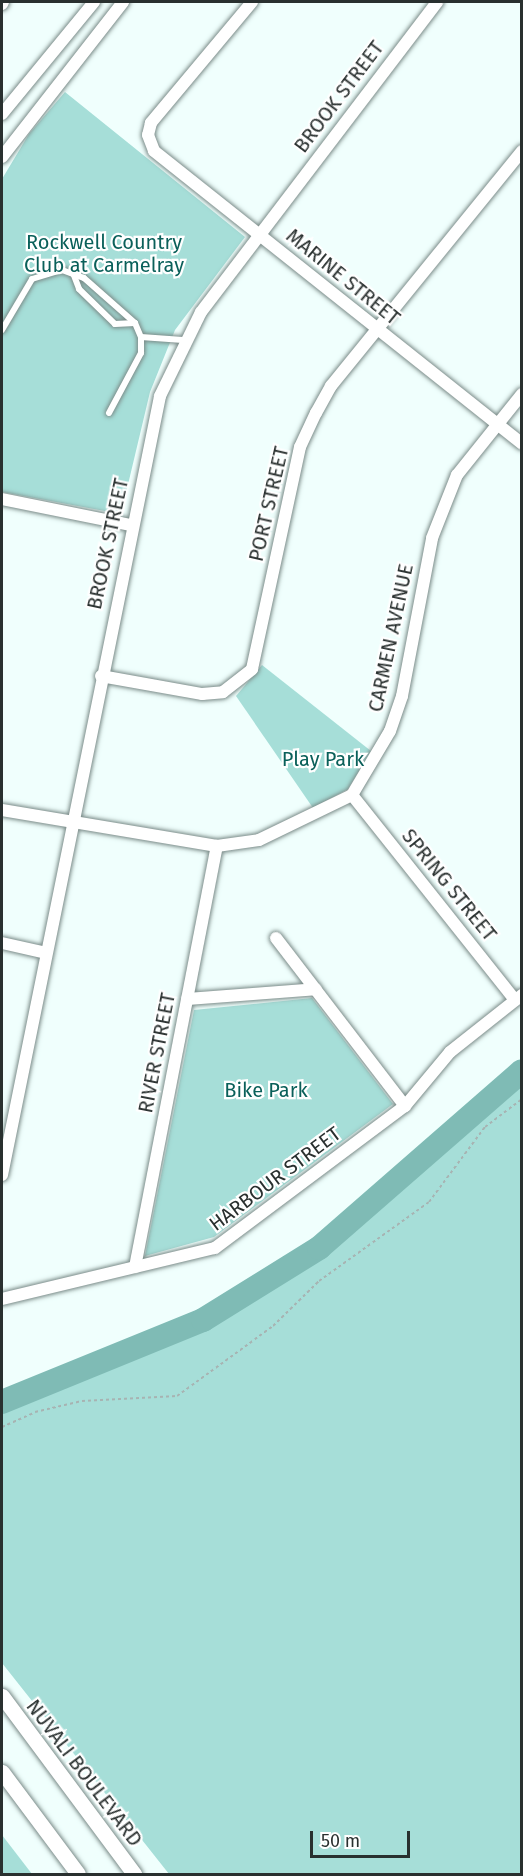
<!DOCTYPE html>
<html>
<head>
<meta charset="utf-8">
<style>
	body { margin:0 }
	#map { position:relative; width:523px; height:1876px; overflow:hidden; background:#f0fffd; font-family:"Fira Sans",sans-serif }
	div>[style] { position:absolute }
	.green>* { inset:0; background:#a6ded8 }
	.river>* { height:24px; margin:-12px; padding:0 12px; transform-origin:12px; border-radius:12px; background:#7fbbb5 }
	.path>* { height:2px; margin-top:-1px; transform-origin:0; background:repeating-linear-gradient(90deg,#a7b3b2 0 3px,transparent 0 6px) }
	.roads { filter:drop-shadow(0 0 2px #7b8c89) drop-shadow(0 0 2px #7b8c89) }
	.service>* { height:6px; margin:-3px; padding:0 3px; transform-origin:3px; border-radius:3px; background:#fff }
	.minor>* { height:12px; margin:-6px; padding:0 6px; transform-origin:6px; border-radius:6px; background:#fff }
	.tertiary>* { height:15px; margin:-7.5px; padding:0 7.5px; transform-origin:7.5px; border-radius:7.5px; background:#fff }
	span { translate:-50% -50%; white-space:nowrap; text-align:center; line-height:1.15; -webkit-text-stroke:4.5px #fff; paint-order:stroke }
	.street-label { font-size:20px; color:#29302f }
	.park-label { font-size:20px; color:#0a605a }
	.frame { position:absolute; inset:0; border:3px solid #29302f; pointer-events:none }
	.scale { position:absolute; left:310px; top:1831px; width:100px; height:27px; box-sizing:border-box; border:3px solid #29302f; border-top:0; padding-left:8px; font-size:18px; line-height:21px; white-space:nowrap; color:#29302f; -webkit-text-stroke:4px #fff; paint-order:stroke }
</style>
</head>
<body>
<div id="map">
	<div class="green">
		<i style="clip-path:polygon(65px 92px,245px 237px,175px 330px,150px 392px,121px 514px,2px 492px,2px 179px,29px 134px)"></i>
		<i style="clip-path:polygon(262px 665px,371px 751px,348px 789px,313px 808px,236px 696px)"></i>
		<i style="clip-path:polygon(312px 998px,393px 1104px,214px 1237px,145px 1256px,194px 1010px)"></i>
		<i style="clip-path:polygon(521px 1071px,521px 1874px,169px 1874px,2px 1663px,2px 1402px,203px 1320px,319px 1248px)"></i>
		<i style="clip-path:polygon(2px 1835px,32px 1874px,2px 1874px)"></i>
	</div>
	<div class="river">
		<i style="left:2px;top:1402px;width:217px;rotate:-22.2deg"></i>
		<i style="left:203px;top:1320px;width:137px;rotate:-31.8deg"></i>
		<i style="left:319px;top:1248px;width:269px;rotate:-41.1deg"></i>
	</div>
	<div class="path">
		<i style="left:2px;top:1427px;width:36px;rotate:-24deg"></i>
		<i style="left:35px;top:1412px;width:48px;rotate:-13.2deg"></i>
		<i style="left:82px;top:1401px;width:95px;rotate:-3deg"></i>
		<i style="left:177px;top:1396px;width:119px;rotate:-36.1deg"></i>
		<i style="left:273px;top:1326px;width:64px;rotate:-44.4deg"></i>
		<i style="left:319px;top:1281px;width:135px;rotate:-35.7deg"></i>
		<i style="left:429px;top:1202px;width:94px;rotate:-53.3deg"></i>
		<i style="left:485px;top:1127px;width:46px;rotate:-37.1deg"></i>
	</div>
	<div class="roads">
		<div class="service">
			<i style="left:73px;top:273px;width:17px;rotate:69deg"></i>
			<i style="left:79px;top:289px;width:50px;rotate:44.2deg"></i>
			<i style="left:115px;top:324px;width:20px;rotate:-3deg"></i>
			<i style="left:2px;top:330px;width:59px;rotate:-59.5deg"></i>
			<i style="left:32px;top:279px;width:31px;rotate:-17deg"></i>
			<i style="left:62px;top:270px;width:23px;rotate:20deg"></i>
			<i style="left:84px;top:278px;width:68px;rotate:41.4deg"></i>
			<i style="left:135px;top:323px;width:15px;rotate:67deg"></i>
			<i style="left:141px;top:337px;width:16px;rotate:90deg"></i>
			<i style="left:141px;top:353px;width:68px;rotate:118.1deg"></i>
			<i style="left:141px;top:337px;width:42px;rotate:4.1deg"></i>
		</div>
		<div class="minor">
			<i style="left:252px;top:2px;width:158px;rotate:129.9deg"></i>
			<i style="left:151px;top:123px;width:12px;rotate:104deg"></i>
			<i style="left:148px;top:135px;width:17px;rotate:69deg"></i>
			<i style="left:154px;top:151px;width:470px;rotate:38.5deg"></i>
			<i style="left:2px;top:4px;width:2px;rotate:-63deg"></i>
			<i style="left:2px;top:114px;width:145px;rotate:-50.6deg"></i>
			<i style="left:2px;top:157px;width:197px;rotate:-52deg"></i>
			<i style="left:2px;top:499px;width:132px;rotate:11.4deg"></i>
			<i style="left:101px;top:676px;width:103px;rotate:10.1deg"></i>
			<i style="left:202px;top:694px;width:21px;rotate:-5deg"></i>
			<i style="left:223px;top:692px;width:37px;rotate:-38deg"></i>
			<i style="left:252px;top:669px;width:227px;rotate:-77.8deg"></i>
			<i style="left:300px;top:447px;width:38px;rotate:-65deg"></i>
			<i style="left:316px;top:413px;width:31px;rotate:-61deg"></i>
			<i style="left:331px;top:386px;width:303px;rotate:-50.9deg"></i>
			<i style="left:352px;top:795px;width:262px;rotate:51.5deg"></i>
			<i style="left:2px;top:810px;width:218px;rotate:9.5deg"></i>
			<i style="left:217px;top:846px;width:42px;rotate:-8.1deg"></i>
			<i style="left:259px;top:840px;width:103px;rotate:-25.8deg"></i>
			<i style="left:352px;top:795px;width:74px;rotate:-59.3deg"></i>
			<i style="left:390px;top:731px;width:37px;rotate:-71deg"></i>
			<i style="left:402px;top:696px;width:161px;rotate:-79.2deg"></i>
			<i style="left:432px;top:538px;width:68px;rotate:-68.4deg"></i>
			<i style="left:457px;top:475px;width:104px;rotate:-51.3deg"></i>
			<i style="left:276px;top:938px;width:212px;rotate:52.5deg"></i>
			<i style="left:2px;top:943px;width:45px;rotate:12.8deg"></i>
			<i style="left:187px;top:999px;width:129px;rotate:-4.4deg"></i>
			<i style="left:2px;top:1175px;width:795px;rotate:-78.53deg"></i>
			<i style="left:160px;top:396px;width:93px;rotate:-64deg"></i>
			<i style="left:201px;top:312px;width:390px;rotate:-52.7deg"></i>
			<i style="left:135px;top:1267px;width:429px;rotate:-79deg"></i>
			<i style="left:2px;top:1299px;width:219px;rotate:-13.5deg"></i>
			<i style="left:215px;top:1248px;width:237px;rotate:-36.8deg"></i>
			<i style="left:405px;top:1106px;width:70px;rotate:-50.2deg"></i>
			<i style="left:450px;top:1052px;width:92px;rotate:-38.4deg"></i>
		</div>
		<div class="tertiary">
			<i style="left:2px;top:1696px;width:222px;rotate:53.4deg"></i>
			<i style="left:2px;top:1772px;width:127px;rotate:53.3deg"></i>
		</div>
	</div>
	<div class="street-label">
		<span style="left:339px;top:97px;rotate:-53deg">BROOK STREET</span>
		<span style="left:343px;top:277px;rotate:39deg">MARINE STREET</span>
		<span style="left:269px;top:504px;rotate:-77deg">PORT STREET</span>
		<span style="left:108px;top:544px;rotate:-78deg">BROOK STREET</span>
		<span style="left:391px;top:638px;rotate:-78deg">CARMEN AVENUE</span>
		<span style="left:449px;top:885px;rotate:51deg">SPRING STREET</span>
		<span style="left:157px;top:1053px;rotate:-79deg">RIVER STREET</span>
		<span style="left:275px;top:1179px;rotate:-37deg">HARBOUR STREET</span>
		<span style="left:84px;top:1773px;rotate:53deg">NUVALI BOULEVARD</span>
	</div>
	<div class="park-label">
		<span style="left:104px;top:254px">Rockwell Country<br>Club at Carmelray</span>
		<span style="left:323px;top:759px">Play Park</span>
		<span style="left:266px;top:1090px">Bike Park</span>
	</div>
	<div class="frame"></div>
	<div class="scale">50 m</div>
</div>
</body>
</html>
